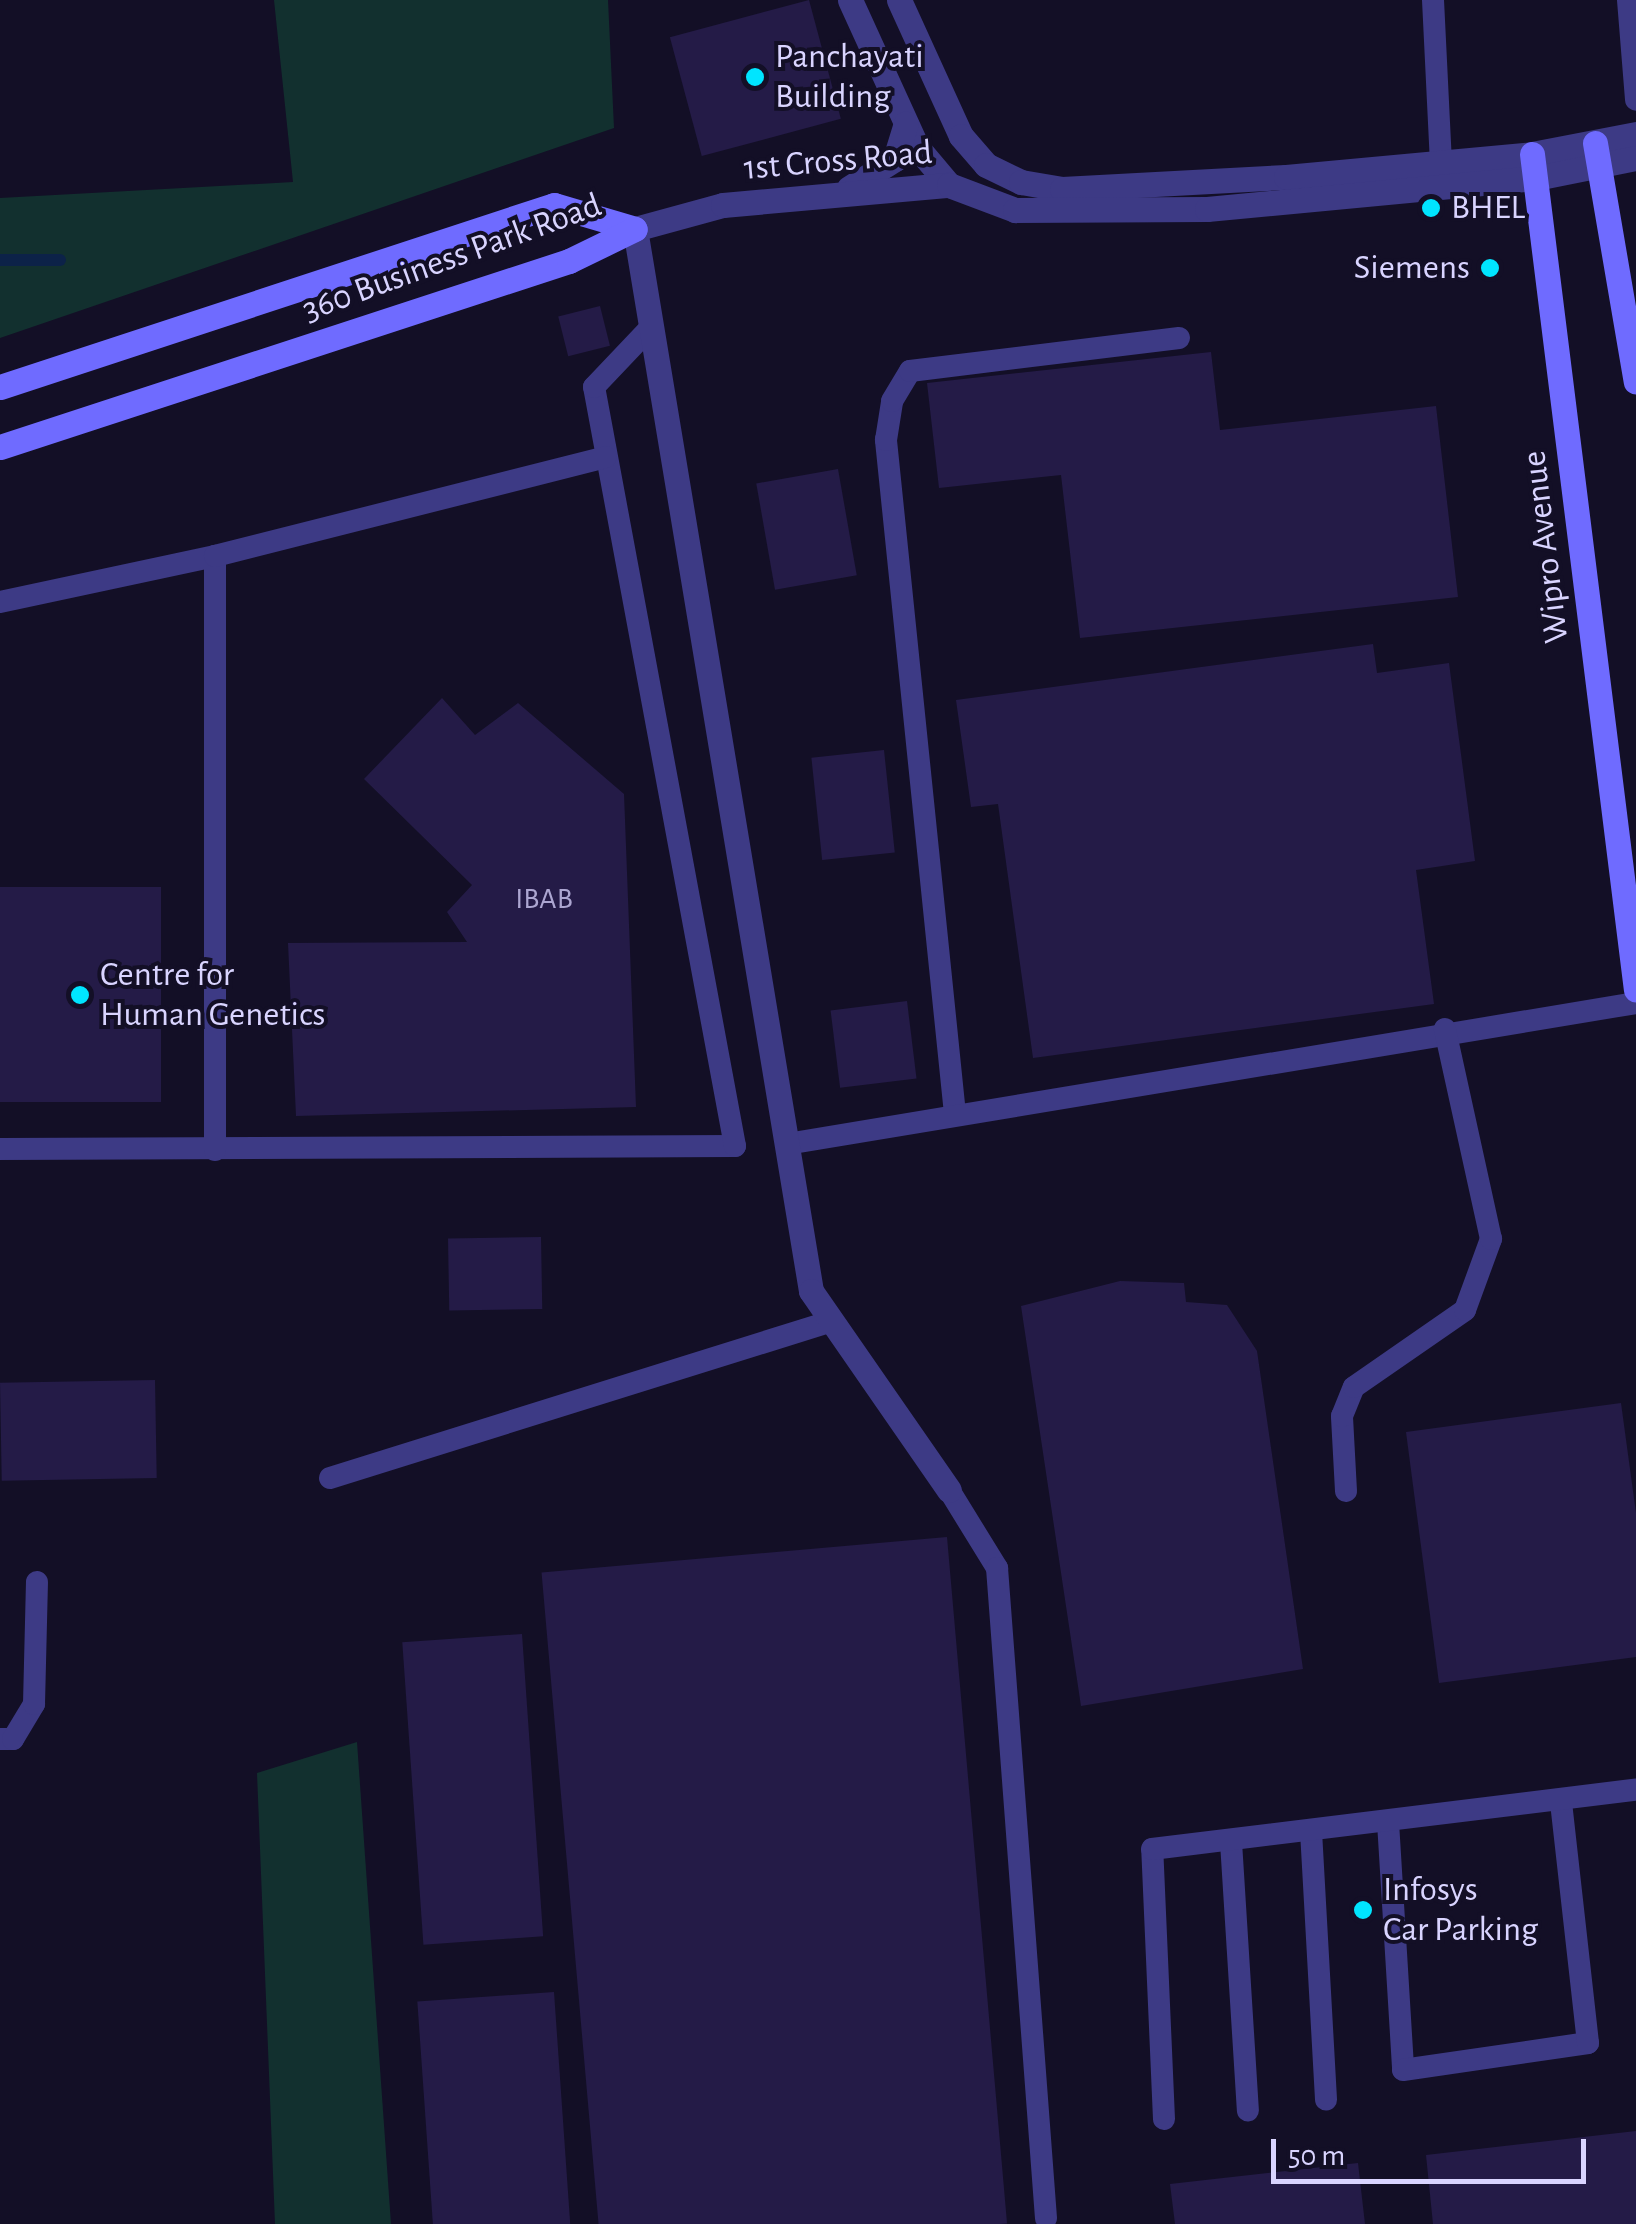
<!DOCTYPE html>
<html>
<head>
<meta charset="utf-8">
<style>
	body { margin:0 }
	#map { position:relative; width:1636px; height:2224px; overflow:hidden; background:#130f26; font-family:"Alegreya Sans",sans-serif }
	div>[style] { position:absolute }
	.green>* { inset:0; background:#12302f }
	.stream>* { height:12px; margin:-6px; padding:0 6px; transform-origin:6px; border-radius:6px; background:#0c2248 }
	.building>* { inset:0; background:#241b47; transform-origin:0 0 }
	.service>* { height:22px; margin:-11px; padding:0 11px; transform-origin:11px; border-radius:11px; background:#3d3a85 }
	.minor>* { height:25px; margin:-12.5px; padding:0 12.5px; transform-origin:12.5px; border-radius:12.5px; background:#3d3a85 }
	.tertiary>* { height:25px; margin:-12.5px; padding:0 12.5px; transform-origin:12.5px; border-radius:12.5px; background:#3d3a85 }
	.secondary>* { height:25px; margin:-12.5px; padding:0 12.5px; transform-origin:12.5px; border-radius:12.5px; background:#6f6bff }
	.dots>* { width:28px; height:28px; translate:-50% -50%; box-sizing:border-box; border:5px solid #130f26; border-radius:50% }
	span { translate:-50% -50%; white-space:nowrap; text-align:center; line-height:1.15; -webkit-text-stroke:8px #130f26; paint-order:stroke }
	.number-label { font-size:30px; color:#aca6d1 }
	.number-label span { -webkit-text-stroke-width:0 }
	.poi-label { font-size:35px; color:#d9d4ff }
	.left { translate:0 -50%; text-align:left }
	.right { translate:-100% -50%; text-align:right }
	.street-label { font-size:35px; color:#d9d4ff }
	.scale { position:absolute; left:1271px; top:2139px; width:315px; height:45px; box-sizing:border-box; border:5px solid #d9d4ff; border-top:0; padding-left:12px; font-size:30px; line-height:35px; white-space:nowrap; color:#d9d4ff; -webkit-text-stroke:8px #130f26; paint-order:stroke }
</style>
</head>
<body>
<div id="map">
	<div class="green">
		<i style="clip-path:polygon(274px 0,608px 0,614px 128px,0 338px,0 198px,293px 182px)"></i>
		<i style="clip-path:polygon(357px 1742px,391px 2224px,275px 2224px,257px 1773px)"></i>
	</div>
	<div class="stream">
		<i style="left:0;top:260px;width:60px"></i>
	</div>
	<div class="building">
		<i style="left:809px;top:0;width:123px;height:144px;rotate:75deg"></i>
		<i style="left:600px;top:306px;width:41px;height:43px;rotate:76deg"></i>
		<i style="clip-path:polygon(1211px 352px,1220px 430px,1436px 406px,1458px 597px,1080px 638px,1061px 475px,939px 488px,927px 383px)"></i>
		<i style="left:838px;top:469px;width:108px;height:83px;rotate:80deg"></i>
		<i style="clip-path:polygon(1373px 644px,1377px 673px,1449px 663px,1475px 861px,1416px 870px,1434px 1004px,1033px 1058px,998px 804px,971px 807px,956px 700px)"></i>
		<i style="clip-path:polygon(442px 698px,475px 735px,518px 703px,624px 794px,636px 1107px,296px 1116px,288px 943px,467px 942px,447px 912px,472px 885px,364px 779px)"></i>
		<i style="left:884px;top:750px;width:103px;height:73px;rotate:84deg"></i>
		<i style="left:0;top:887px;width:161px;height:215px"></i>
		<i style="left:907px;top:1001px;width:78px;height:77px;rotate:83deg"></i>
		<i style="left:541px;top:1237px;width:72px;height:93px;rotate:89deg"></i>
		<i style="clip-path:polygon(1120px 1281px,1184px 1283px,1186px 1302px,1227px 1305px,1257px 1351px,1303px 1669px,1081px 1706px,1021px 1306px)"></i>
		<i style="left:155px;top:1380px;width:98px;height:155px;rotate:89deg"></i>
		<i style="clip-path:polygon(1621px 1403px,1636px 1513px,1636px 1657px,1439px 1683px,1406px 1432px)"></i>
		<i style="left:947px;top:1537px;width:689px;height:407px;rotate:85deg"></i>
		<i style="left:522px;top:1634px;width:303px;height:120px;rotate:86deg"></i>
		<i style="left:554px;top:1992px;width:233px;height:137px;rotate:86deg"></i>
		<i style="clip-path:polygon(1636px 2131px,1636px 2224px,1433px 2224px,1426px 2155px)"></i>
		<i style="clip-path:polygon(1358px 2163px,1365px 2224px,1175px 2224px,1170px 2184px)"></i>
	</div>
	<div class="service">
		<i style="left:1433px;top:0;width:163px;rotate:87.2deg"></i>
		<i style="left:1628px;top:0;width:100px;rotate:85.4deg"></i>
		<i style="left:0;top:602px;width:220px;rotate:-12.1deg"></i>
		<i style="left:955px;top:1114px;width:678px;rotate:-95.85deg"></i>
		<i style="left:886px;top:440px;width:39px;rotate:-81deg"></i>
		<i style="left:892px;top:401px;width:35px;rotate:-59deg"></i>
		<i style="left:910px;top:371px;width:271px;rotate:-7deg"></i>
		<i style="left:787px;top:1144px;width:861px;rotate:-9.43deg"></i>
		<i style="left:0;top:1149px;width:735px;rotate:-0.23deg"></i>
		<i style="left:735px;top:1146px;width:772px;rotate:-100.52deg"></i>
		<i style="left:594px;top:387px;width:81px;rotate:-46.5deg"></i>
		<i style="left:215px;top:1150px;width:594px;rotate:-90deg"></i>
		<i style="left:215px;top:556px;width:403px;rotate:-14.2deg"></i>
		<i style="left:330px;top:1478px;width:526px;rotate:-17.37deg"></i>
		<i style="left:949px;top:1490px;width:92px;rotate:58.4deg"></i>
		<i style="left:997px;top:1568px;width:652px;rotate:85.69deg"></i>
		<i style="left:1346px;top:1491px;width:75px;rotate:-93.1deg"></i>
		<i style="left:1342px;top:1416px;width:31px;rotate:-68deg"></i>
		<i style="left:1354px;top:1387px;width:135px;rotate:-34.7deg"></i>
		<i style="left:1465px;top:1310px;width:76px;rotate:-69.9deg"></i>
		<i style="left:1491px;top:1239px;width:215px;rotate:-102.4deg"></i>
		<i style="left:0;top:1739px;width:13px"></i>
		<i style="left:13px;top:1739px;width:41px;rotate:-59deg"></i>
		<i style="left:34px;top:1704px;width:122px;rotate:-88.6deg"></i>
		<i style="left:1388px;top:1822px;width:248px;rotate:86.5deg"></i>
		<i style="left:1403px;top:2070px;width:187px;rotate:-8.3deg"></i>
		<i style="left:1588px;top:2043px;width:244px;rotate:-96.4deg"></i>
		<i style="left:1311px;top:1831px;width:269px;rotate:86.8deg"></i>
		<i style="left:1231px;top:1842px;width:269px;rotate:86.4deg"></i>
		<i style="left:1164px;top:2119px;width:270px;rotate:-92.5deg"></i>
		<i style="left:1152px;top:1849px;width:488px;rotate:-7deg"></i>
	</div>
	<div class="minor">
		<i style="left:635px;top:229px;width:1076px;rotate:80.59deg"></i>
		<i style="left:811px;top:1291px;width:242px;rotate:55.3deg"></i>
	</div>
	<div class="tertiary">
		<i style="left:850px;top:0;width:162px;rotate:65.5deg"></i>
		<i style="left:917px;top:147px;width:50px;rotate:49.9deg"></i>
		<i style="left:899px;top:0;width:149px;rotate:65.5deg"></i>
		<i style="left:961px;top:136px;width:38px;rotate:49deg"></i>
		<i style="left:986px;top:165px;width:39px;rotate:26deg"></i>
		<i style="left:1021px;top:182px;width:42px;rotate:9.7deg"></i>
		<i style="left:1062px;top:189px;width:224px;rotate:-3.1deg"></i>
		<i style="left:1286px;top:177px;width:247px;rotate:-5.3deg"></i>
		<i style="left:1532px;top:154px;width:106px;rotate:-10.9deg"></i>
		<i style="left:849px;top:188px;width:54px;rotate:-32.2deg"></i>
		<i style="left:895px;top:159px;width:37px;rotate:-73deg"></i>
		<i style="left:635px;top:229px;width:91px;rotate:-15.3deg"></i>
		<i style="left:723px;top:205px;width:227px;rotate:-5.1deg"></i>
		<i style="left:949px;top:185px;width:71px;rotate:20.7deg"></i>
		<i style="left:1015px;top:210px;width:192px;rotate:-0.3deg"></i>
		<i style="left:1207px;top:209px;width:330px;rotate:-5.4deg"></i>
		<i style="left:1536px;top:178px;width:102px;rotate:-11.3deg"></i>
	</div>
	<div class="secondary">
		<i style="left:1595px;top:143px;width:242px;rotate:80.3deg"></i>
		<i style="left:1532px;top:154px;width:842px;rotate:82.91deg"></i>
		<i style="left:0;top:387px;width:583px;rotate:-18.19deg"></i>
		<i style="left:554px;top:205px;width:84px;rotate:16.5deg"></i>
		<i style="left:0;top:447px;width:599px;rotate:-18.1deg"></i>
		<i style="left:569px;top:261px;width:73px;rotate:-25.9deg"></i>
	</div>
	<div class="dots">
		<i style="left:755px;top:77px;background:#00e5ff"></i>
		<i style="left:1431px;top:208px;background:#00e5ff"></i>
		<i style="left:1490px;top:268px;background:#00e5ff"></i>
		<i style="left:80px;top:995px;background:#00e5ff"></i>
		<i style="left:1363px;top:1910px;background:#00e5ff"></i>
	</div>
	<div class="number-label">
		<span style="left:544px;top:899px">IBAB</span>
	</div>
	<div class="poi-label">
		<span class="left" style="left:775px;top:77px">Panchayati<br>Building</span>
		<span class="left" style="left:1451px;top:208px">BHEL</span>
		<span class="right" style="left:1470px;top:268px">Siemens</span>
		<span class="left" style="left:100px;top:995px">Centre for<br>Human Genetics</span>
		<span class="left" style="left:1383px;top:1910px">Infosys<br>Car Parking</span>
	</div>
	<div class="street-label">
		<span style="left:838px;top:161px;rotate:-5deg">1st Cross Road</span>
		<span style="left:452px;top:258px;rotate:-20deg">360 Business Park Road</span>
		<span style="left:1546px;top:547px;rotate:-97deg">Wipro Avenue</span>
	</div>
	<div class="scale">50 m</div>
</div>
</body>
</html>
